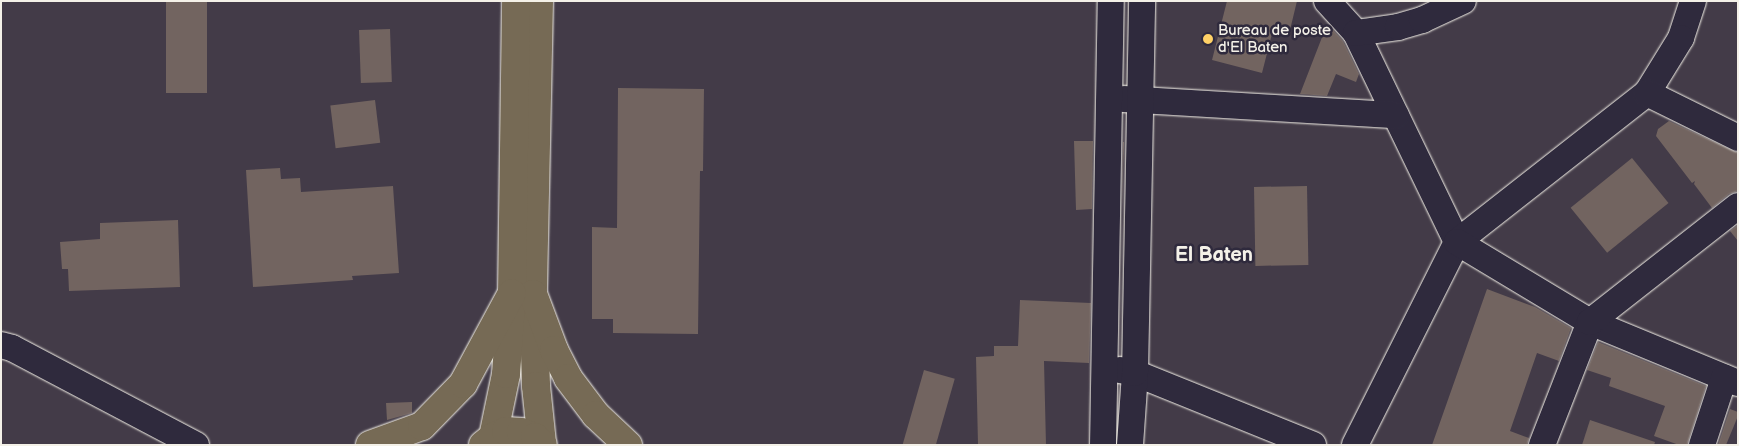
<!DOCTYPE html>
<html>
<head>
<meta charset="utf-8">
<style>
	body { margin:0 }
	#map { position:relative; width:1739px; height:446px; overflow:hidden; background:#433b48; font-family:"Balsamiq Sans",sans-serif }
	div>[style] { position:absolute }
	.building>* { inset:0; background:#726460; transform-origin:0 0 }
	.roads { filter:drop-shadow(0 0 1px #f4f1e8) drop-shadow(0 0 1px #f4f1e8) }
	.minor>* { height:26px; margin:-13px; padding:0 13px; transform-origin:13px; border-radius:13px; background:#2f2a3d }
	.major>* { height:28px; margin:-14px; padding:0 14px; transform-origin:14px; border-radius:14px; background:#766a55 }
	.highway>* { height:28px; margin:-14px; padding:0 14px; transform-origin:14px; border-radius:14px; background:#766a55 }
	.dots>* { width:14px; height:14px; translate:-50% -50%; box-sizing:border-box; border:2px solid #2f2a3d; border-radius:50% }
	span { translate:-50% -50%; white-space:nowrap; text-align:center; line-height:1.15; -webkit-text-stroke:5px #2f2a3d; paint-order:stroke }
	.poi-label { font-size:15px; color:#f4f1e8 }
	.left { translate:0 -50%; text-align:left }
	.district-label { font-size:20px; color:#f4f1e8; font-weight:700 }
	.frame { position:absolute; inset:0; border:2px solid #f4f1e8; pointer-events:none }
</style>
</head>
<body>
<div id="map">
	<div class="building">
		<i style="left:166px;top:1px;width:41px;height:92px"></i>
		<i style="clip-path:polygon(1227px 1px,1297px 1px,1290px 30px,1274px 26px,1262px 73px,1212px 60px)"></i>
		<i style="clip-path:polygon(1326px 27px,1333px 30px,1343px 41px,1359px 74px,1356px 82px,1336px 74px,1327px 96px,1300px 94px)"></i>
		<i style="left:390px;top:29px;width:53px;height:31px;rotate:88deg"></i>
		<i style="clip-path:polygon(618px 88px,704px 89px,703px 171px,700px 171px,698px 334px,613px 333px,613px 319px,592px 319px,592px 227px,617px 228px)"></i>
		<i style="left:375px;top:100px;width:43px;height:45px;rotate:83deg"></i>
		<i style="clip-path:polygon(1669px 121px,1738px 153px,1738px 191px,1729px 194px,1712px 208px,1694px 184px,1695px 181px,1692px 183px,1656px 136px,1658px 129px)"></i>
		<i style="clip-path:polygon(1074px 141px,1093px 141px,1092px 209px,1076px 210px)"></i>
		<i style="clip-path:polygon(1123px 142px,1124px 142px,1122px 208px)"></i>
		<i style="left:1632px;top:158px;width:58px;height:79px;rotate:51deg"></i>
		<i style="clip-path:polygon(280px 168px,281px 179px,300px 178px,301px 192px,393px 186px,399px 273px,352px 276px,353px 280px,253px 287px,246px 170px)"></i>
		<i style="left:1307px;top:186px;width:79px;height:53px;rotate:89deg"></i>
		<i style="clip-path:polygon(178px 220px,180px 287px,69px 291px,68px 269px,62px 269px,60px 242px,100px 239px,100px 223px)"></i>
		<i style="clip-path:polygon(1738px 225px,1738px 241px,1730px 231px)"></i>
		<i style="clip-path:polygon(1487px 289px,1535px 307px,1571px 328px,1559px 361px,1537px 353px,1510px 431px,1529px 438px,1527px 445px,1432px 445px)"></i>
		<i style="clip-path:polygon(1020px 300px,1091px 303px,1089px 363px,1044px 361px,1046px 445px,978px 445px,976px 357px,994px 356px,994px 346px,1018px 346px)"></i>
		<i style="clip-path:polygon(1598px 342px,1706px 386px,1687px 445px,1679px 445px,1654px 436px,1665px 406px,1609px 386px,1611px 378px,1587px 370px)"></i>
		<i style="left:924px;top:370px;width:32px;height:78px;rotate:16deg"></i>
		<i style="clip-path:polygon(412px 402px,412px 413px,387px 420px,386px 403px)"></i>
		<i style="clip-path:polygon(1730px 409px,1738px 412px,1738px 416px,1726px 445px,1718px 445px)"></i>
		<i style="clip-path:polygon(1590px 420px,1655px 442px,1654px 445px,1582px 445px)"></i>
	</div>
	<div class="roads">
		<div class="minor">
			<i style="left:1327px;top:1px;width:43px;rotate:47.8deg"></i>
			<i style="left:1356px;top:33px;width:232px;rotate:64.2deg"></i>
			<i style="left:1457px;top:242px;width:227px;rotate:116.7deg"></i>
			<i style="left:1693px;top:1px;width:39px;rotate:108deg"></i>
			<i style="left:1681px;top:38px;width:65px;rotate:121.7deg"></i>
			<i style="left:1647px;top:93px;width:241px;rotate:141.9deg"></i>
			<i style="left:1457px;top:242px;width:155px;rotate:31deg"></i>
			<i style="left:1590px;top:322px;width:160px;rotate:22.4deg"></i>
			<i style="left:1356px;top:33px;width:42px;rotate:-8.1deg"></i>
			<i style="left:1398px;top:27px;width:25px;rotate:-16deg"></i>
			<i style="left:1422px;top:20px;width:45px;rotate:-24.9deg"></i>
			<i style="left:1647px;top:93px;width:102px;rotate:26.3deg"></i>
			<i style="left:1124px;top:99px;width:272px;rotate:3.4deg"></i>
			<i style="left:1px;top:345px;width:11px;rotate:15deg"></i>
			<i style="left:12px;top:348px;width:208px;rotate:27.8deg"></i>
			<i style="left:1120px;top:370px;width:15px;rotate:11deg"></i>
			<i style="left:1135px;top:373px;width:192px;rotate:22deg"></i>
			<i style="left:1103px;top:445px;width:444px;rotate:-89deg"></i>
			<i style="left:1130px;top:445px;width:72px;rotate:-86deg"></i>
			<i style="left:1135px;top:373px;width:372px;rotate:-88.9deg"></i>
			<i style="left:1542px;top:445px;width:132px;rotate:-68.7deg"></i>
			<i style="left:1590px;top:322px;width:188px;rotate:-38.1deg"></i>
			<i style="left:1702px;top:445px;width:71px;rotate:-71.8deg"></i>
		</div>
		<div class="major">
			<i style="left:539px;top:1px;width:293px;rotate:91.2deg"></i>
			<i style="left:533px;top:294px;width:92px;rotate:88.1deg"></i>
			<i style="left:536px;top:386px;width:57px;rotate:84deg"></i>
			<i style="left:493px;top:437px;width:64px;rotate:-78.3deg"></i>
			<i style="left:506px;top:374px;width:81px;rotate:-85.8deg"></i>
			<i style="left:512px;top:293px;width:292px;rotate:-89.2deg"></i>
		</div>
		<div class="highway">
			<i style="left:533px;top:294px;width:60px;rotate:69.4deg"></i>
			<i style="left:554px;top:350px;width:31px;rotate:63deg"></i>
			<i style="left:568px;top:378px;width:46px;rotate:52.9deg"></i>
			<i style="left:596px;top:415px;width:44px;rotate:43.2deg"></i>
			<i style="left:370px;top:445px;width:55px;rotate:-20.1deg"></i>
			<i style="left:422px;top:426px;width:59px;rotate:-45.7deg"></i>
			<i style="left:463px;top:384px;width:103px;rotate:-61.7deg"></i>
			<i style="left:483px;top:445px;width:13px;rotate:-39deg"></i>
			<i style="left:493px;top:437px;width:14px;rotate:-25deg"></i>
			<i style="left:506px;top:431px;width:15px;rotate:4deg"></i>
			<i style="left:521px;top:432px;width:15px;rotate:20deg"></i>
			<i style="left:535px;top:437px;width:11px;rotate:45deg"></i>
		</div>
	</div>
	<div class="dots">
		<i style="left:1208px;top:39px;background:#ffd166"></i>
	</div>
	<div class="poi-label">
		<span class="left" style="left:1218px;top:39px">Bureau de poste<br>d'El Baten</span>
	</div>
	<div class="district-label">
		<span style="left:1214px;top:255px">El Baten</span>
	</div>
	<div class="frame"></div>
</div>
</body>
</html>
